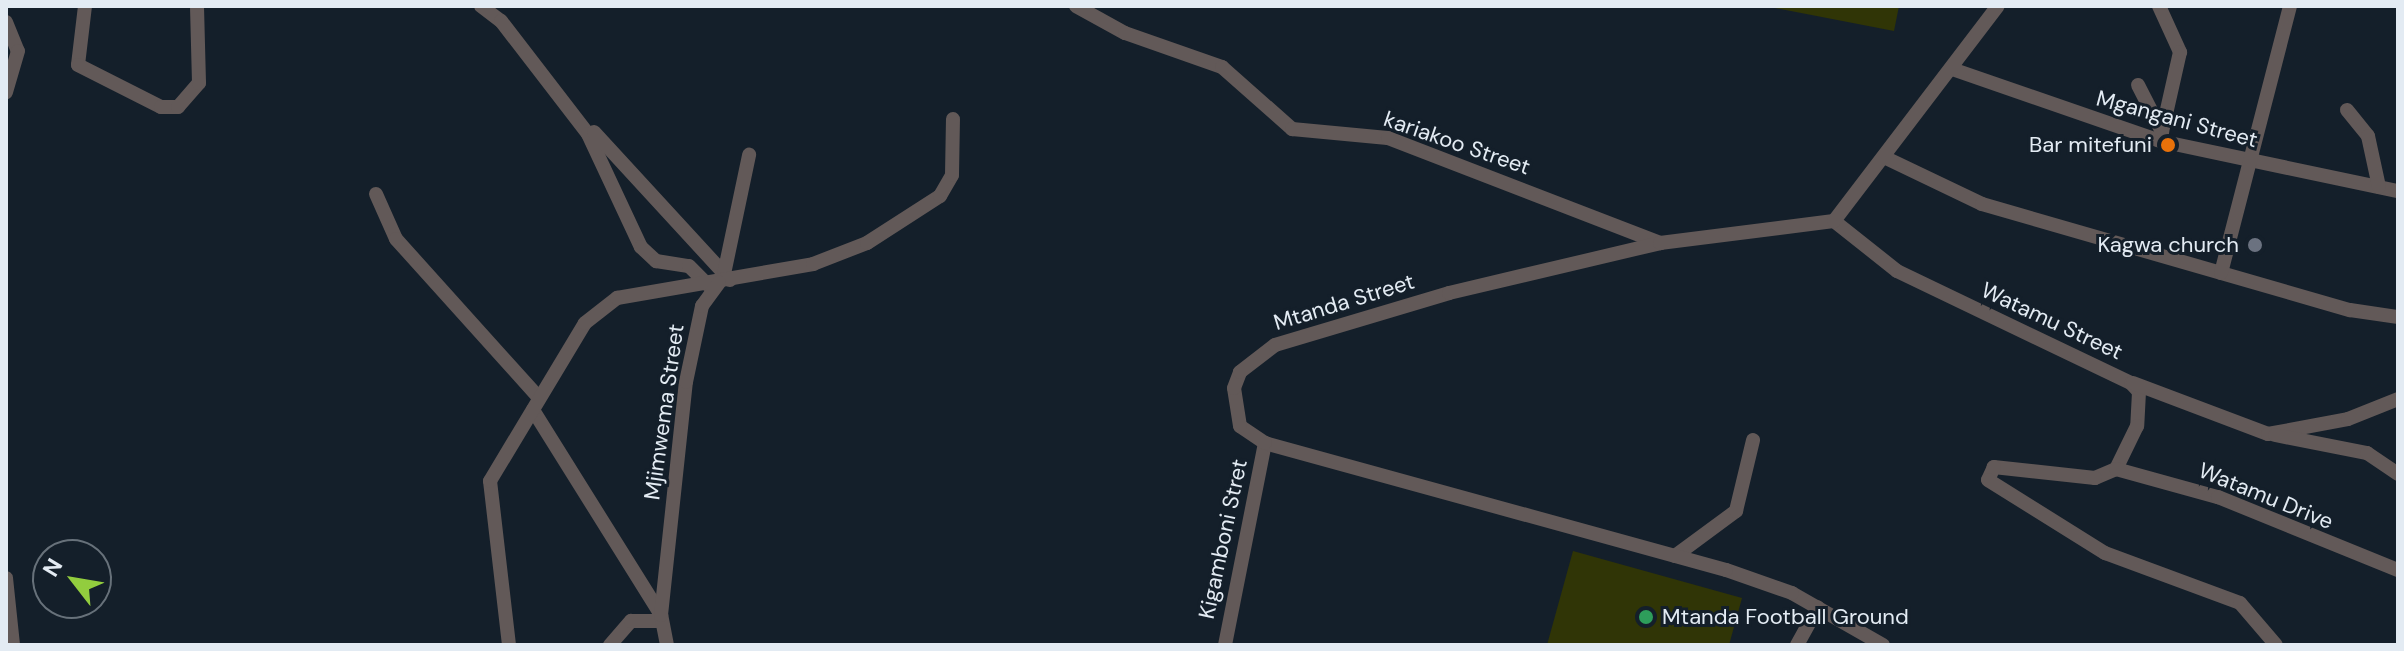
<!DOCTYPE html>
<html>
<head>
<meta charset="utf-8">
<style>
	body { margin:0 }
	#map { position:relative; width:2404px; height:651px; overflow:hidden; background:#141f2a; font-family:"DM Sans",sans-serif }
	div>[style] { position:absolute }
	.green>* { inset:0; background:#303506 }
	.street>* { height:14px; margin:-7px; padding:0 7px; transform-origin:7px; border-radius:7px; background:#625958 }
	.dots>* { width:22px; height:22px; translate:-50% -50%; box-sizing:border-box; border:4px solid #141f2a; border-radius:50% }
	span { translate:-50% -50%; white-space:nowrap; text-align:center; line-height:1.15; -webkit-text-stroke:6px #141f2a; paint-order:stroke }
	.street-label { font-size:22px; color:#e3ebf3 }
	.poi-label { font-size:22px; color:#e3ebf3 }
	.right { translate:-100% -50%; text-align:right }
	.left { translate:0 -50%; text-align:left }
	.frame { position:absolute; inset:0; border:8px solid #e3ebf3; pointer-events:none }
	.north { position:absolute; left:32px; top:539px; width:80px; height:80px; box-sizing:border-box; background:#141f2a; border:2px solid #67717a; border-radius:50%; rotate:301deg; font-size:22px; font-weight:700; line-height:32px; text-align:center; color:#e3ebf3 }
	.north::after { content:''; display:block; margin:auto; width:28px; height:36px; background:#92cd3e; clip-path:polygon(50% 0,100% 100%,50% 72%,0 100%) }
</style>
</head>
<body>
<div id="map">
	<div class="green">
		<i style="clip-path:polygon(1765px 6px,1899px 6px,1894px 31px)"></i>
		<i style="clip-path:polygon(1573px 551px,1742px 598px,1729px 645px,1547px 645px)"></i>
	</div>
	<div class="street">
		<i style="left:85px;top:6px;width:59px;rotate:96.8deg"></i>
		<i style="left:78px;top:65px;width:93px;rotate:26.8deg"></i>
		<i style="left:161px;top:107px;width:17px"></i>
		<i style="left:178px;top:107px;width:32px;rotate:-49deg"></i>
		<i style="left:199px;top:83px;width:77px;rotate:-91.5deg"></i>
		<i style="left:481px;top:6px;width:25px;rotate:37deg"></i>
		<i style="left:501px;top:21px;width:143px;rotate:52.4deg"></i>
		<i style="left:588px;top:134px;width:125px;rotate:64.9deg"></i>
		<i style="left:641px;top:247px;width:21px;rotate:43deg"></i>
		<i style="left:656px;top:261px;width:33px;rotate:9deg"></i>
		<i style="left:689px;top:266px;width:27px;rotate:45deg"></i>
		<i style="left:1076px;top:6px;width:56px;rotate:28.9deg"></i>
		<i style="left:1125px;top:33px;width:103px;rotate:19.3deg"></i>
		<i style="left:1222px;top:67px;width:94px;rotate:41.5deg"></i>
		<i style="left:1292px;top:129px;width:96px;rotate:5.4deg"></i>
		<i style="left:1388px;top:138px;width:292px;rotate:21.1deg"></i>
		<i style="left:2159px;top:6px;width:51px;rotate:65.5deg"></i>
		<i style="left:2180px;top:52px;width:91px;rotate:102.7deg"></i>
		<i style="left:6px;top:22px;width:31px;rotate:68deg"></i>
		<i style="left:18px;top:51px;width:43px;rotate:106.3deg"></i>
		<i style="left:1952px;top:69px;width:220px;rotate:19.1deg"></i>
		<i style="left:2160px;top:141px;width:243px;rotate:11.9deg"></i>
		<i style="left:2138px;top:85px;width:53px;rotate:62.9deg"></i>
		<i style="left:2347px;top:110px;width:33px;rotate:51deg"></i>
		<i style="left:2368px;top:136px;width:52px;rotate:77.8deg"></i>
		<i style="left:594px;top:132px;width:201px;rotate:47.4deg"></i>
		<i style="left:1888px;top:159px;width:104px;rotate:25.6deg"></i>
		<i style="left:1982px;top:204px;width:383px;rotate:16.1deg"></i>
		<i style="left:2350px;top:310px;width:49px;rotate:8.3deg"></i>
		<i style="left:376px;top:194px;width:49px;rotate:66deg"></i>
		<i style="left:396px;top:239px;width:214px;rotate:48deg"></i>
		<i style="left:1834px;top:221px;width:80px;rotate:38.4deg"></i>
		<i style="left:1897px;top:271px;width:259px;rotate:25.6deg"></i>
		<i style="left:2131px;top:383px;width:12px;rotate:48deg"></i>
		<i style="left:2139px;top:392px;width:34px;rotate:93deg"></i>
		<i style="left:2137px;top:426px;width:48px;rotate:116deg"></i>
		<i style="left:2116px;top:469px;width:23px;rotate:157deg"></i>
		<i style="left:2095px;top:478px;width:102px;rotate:-173.8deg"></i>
		<i style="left:1994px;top:467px;width:14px;rotate:115deg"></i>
		<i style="left:1988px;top:480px;width:138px;rotate:32deg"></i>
		<i style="left:2105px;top:553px;width:144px;rotate:20.3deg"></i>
		<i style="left:2240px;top:603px;width:55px;rotate:49.4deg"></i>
		<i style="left:2221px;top:273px;width:276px;rotate:-75.5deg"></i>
		<i style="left:724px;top:274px;width:122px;rotate:-78.1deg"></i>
		<i style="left:2133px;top:383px;width:144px;rotate:20.7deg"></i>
		<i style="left:2268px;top:434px;width:81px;rotate:-10.6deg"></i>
		<i style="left:2348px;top:419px;width:54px;rotate:-21.8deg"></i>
		<i style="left:533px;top:410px;width:242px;rotate:58deg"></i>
		<i style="left:2275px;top:435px;width:94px;rotate:11.1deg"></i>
		<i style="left:2367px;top:453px;width:37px;rotate:34deg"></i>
		<i style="left:2116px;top:469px;width:106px;rotate:15.4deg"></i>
		<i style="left:2218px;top:497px;width:194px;rotate:22.1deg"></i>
		<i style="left:1675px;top:556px;width:76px;rotate:-36.4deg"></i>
		<i style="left:1736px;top:511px;width:73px;rotate:-76.5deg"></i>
		<i style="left:6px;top:578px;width:67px;rotate:84deg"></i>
		<i style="left:509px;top:645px;width:165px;rotate:-96.6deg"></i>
		<i style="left:490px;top:481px;width:184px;rotate:-59deg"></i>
		<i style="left:585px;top:323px;width:41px;rotate:-38deg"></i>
		<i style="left:617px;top:298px;width:199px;rotate:-9.8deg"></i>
		<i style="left:813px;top:264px;width:58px;rotate:-21.3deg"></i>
		<i style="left:867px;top:243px;width:87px;rotate:-32.8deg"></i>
		<i style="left:940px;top:196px;width:24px;rotate:-60deg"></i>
		<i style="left:952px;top:175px;width:56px;rotate:-89deg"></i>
		<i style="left:610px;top:645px;width:32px;rotate:-49deg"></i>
		<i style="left:631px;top:621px;width:30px"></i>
		<i style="left:667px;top:645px;width:31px;rotate:-101deg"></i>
		<i style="left:661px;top:615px;width:234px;rotate:-83.9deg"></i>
		<i style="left:686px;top:382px;width:78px;rotate:-78.1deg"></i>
		<i style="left:702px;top:306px;width:29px;rotate:-54deg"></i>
		<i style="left:1225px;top:645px;width:206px;rotate:-78.8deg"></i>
		<i style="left:1797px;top:645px;width:43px;rotate:-61.1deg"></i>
		<i style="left:1883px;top:645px;width:105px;rotate:-150.3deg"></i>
		<i style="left:1792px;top:593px;width:70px;rotate:-160.8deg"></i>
		<i style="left:1726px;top:570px;width:478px;rotate:-164.6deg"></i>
		<i style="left:1265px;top:443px;width:30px;rotate:-146deg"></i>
		<i style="left:1240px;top:426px;width:38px;rotate:-99deg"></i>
		<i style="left:1234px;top:388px;width:17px;rotate:-69deg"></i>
		<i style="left:1240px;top:372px;width:44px;rotate:-37.6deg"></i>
		<i style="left:1275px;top:345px;width:182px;rotate:-16.6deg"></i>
		<i style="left:1449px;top:293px;width:217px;rotate:-13.3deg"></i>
		<i style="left:1660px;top:243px;width:175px;rotate:-7.2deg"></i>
		<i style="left:1834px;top:221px;width:270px;rotate:-52.7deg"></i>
	</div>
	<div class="dots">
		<i style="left:2168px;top:145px;background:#e8710a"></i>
		<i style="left:2255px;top:245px;background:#6b7280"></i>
		<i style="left:1646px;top:617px;background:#2e9e5b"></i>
	</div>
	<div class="street-label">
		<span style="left:2177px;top:119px;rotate:15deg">Mgangani Street</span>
		<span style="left:1457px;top:143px;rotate:19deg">kariakoo Street</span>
		<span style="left:1344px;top:302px;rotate:-17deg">Mtanda Street</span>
		<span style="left:2052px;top:321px;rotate:25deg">Watamu Street</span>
		<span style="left:664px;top:412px;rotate:-82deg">Mjimwema Street</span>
		<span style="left:2266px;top:496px;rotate:22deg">Watamu Drive</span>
		<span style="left:1223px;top:539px;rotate:-78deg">Kigamboni Stret</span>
	</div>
	<div class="poi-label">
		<span class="right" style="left:2152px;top:145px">Bar mitefuni</span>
		<span class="right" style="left:2239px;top:245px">Kagwa church</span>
		<span class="left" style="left:1662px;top:617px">Mtanda Football Ground</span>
	</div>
	<div class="frame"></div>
	<div class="north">N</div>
</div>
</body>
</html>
